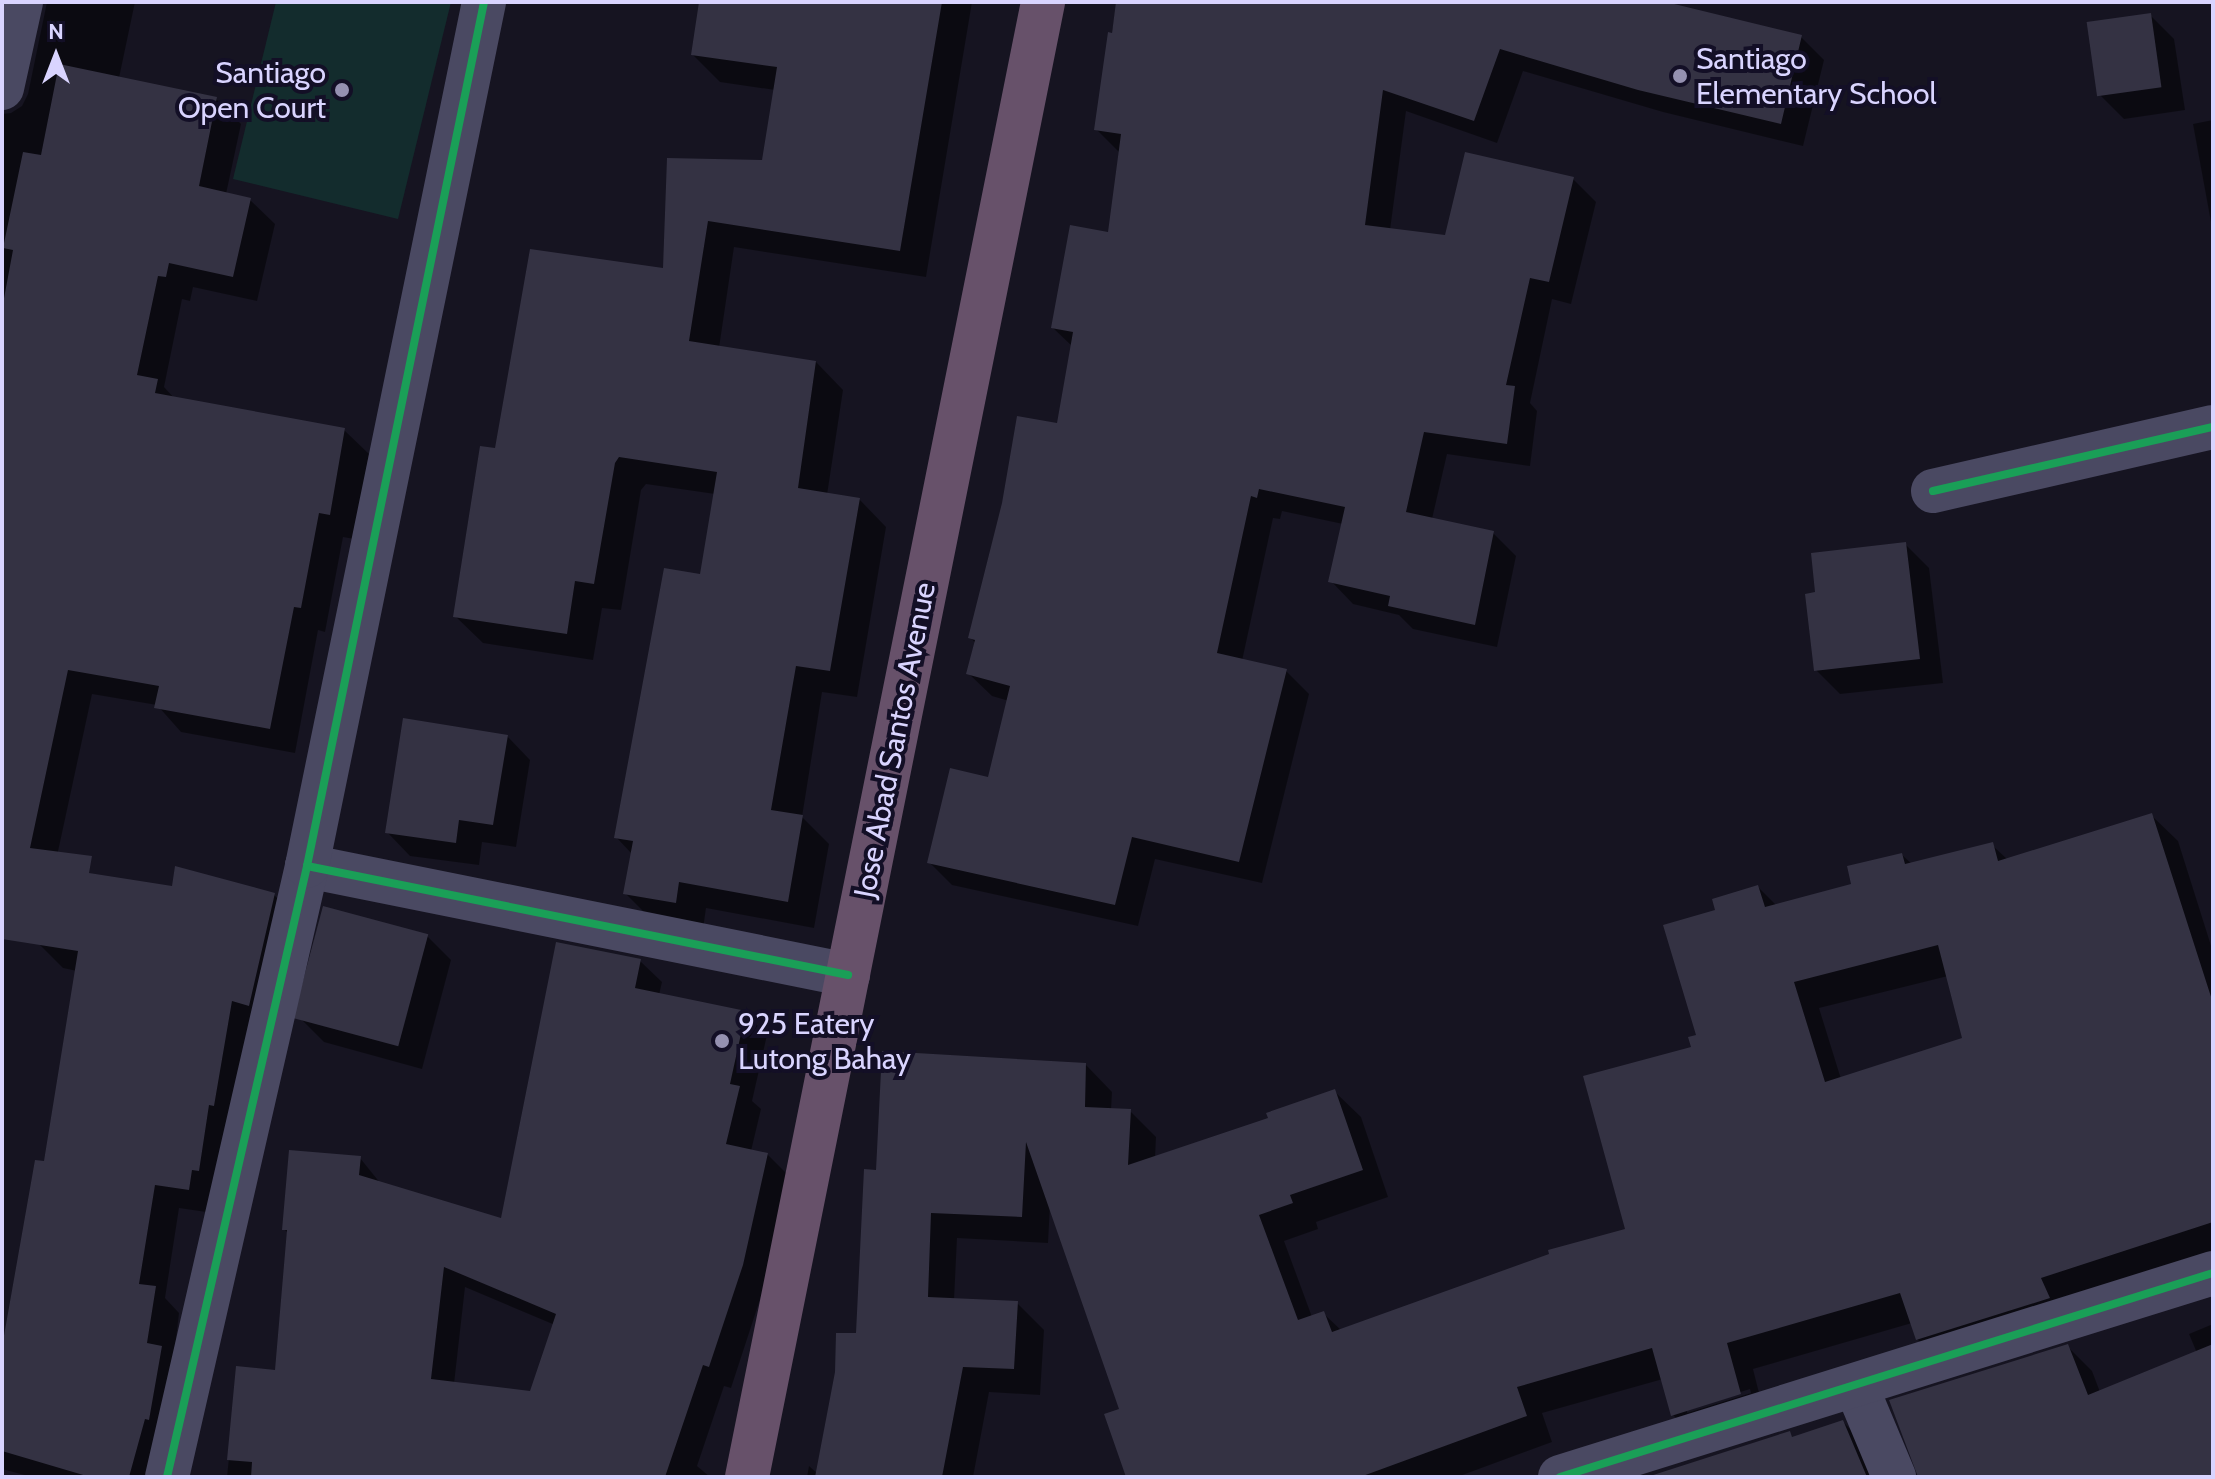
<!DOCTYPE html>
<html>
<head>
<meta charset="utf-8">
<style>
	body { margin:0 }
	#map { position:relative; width:2215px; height:1479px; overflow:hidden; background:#161421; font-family:Cabin,sans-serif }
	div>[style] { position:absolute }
	.green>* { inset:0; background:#132c2d }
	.shadow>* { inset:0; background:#0007 }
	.building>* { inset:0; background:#343243; transform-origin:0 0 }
	.minor>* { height:44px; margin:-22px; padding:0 22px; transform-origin:22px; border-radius:22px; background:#4a4962 }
	.highway>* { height:44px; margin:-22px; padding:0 22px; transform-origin:22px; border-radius:22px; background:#67516a }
	.cycleway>* { height:8px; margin:-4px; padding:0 4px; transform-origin:4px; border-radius:4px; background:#1a9f57 }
	.dots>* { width:22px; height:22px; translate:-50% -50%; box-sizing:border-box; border:4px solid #130f26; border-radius:50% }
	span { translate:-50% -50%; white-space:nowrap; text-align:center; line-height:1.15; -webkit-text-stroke:8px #130f26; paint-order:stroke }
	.poi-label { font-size:30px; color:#d9d4ff }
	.left { translate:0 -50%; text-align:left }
	.right { translate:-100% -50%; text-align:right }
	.street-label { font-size:30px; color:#d9d4ff }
	.frame { position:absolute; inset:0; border:4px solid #d9d4ff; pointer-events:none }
	.north { position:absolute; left:16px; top:16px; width:80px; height:80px; -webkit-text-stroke:6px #130f26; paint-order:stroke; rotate:0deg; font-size:22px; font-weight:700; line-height:32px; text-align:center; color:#d9d4ff }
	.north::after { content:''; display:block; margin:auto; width:28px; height:36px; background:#d9d4ff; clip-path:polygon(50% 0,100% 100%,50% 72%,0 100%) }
</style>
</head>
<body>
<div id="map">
	<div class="green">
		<i style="clip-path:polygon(276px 2px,451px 2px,398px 219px,233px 179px)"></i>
	</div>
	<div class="shadow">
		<i style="clip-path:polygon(47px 2px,135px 2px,119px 78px,216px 99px,241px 124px,226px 194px,250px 200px,275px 224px,257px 301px,193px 287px,190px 301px,182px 299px,164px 387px,175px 399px,344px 430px,369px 454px,354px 539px,343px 537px,325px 632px,318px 630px,295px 753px,181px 732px,157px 705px,92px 694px,54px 870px,174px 888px,274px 895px,299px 919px,213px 1213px,179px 1208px,165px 1298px,179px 1313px,160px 1477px,32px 1477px,2px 1469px,2px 1360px,46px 1164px,77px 971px,63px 968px,39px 944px,2px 880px,2px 114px,11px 113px,22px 106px,28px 94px)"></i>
		<i style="clip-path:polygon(701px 2px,972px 2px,926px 277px,734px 247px,719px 348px,816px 362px,843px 390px,827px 495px,859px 499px,886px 527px,857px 697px,822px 692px,802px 817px,829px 844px,814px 928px,706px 908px,703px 929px,653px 921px,626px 894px,632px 854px,616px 837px,702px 576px,715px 494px,646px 484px,641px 490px,621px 610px,602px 608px,593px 660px,483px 643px,455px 616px,496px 450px,665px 271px,669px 160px,764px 162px,775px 90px,720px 82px,693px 55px)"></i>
		<i style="clip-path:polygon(1117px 2px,1657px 2px,1801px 37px,1824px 60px,1803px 146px,1663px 112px,1523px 71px,1497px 143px,1406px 111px,1390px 230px,1447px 238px,1573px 179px,1596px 202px,1571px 304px,1552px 299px,1530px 403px,1537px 411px,1530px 466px,1447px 454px,1432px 519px,1493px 533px,1516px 556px,1497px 647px,1413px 629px,1399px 615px,1353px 604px,1331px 581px,1343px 524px,1282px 511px,1280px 519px,1273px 518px,1242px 661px,1286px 671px,1309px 694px,1262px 883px,1155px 859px,1138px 926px,952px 885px,929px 862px,989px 779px,1009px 701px,992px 696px,969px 674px,976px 644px,970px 637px,1059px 425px,1073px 347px,1053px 328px,1110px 234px,1119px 152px,1096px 129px)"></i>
		<i style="clip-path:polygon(2150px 15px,2174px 39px,2185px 110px,2124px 119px,2100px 95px)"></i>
		<i style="clip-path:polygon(2213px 120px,2213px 233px,2193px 124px)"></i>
		<i style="clip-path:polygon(1905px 544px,1929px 568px,1943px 683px,1840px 694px,1816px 670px,1817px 594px)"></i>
		<i style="clip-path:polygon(507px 736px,530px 760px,516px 847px,482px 842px,479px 865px,410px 856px,387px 832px)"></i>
		<i style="clip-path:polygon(evenodd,2151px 815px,2178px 841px,2213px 952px,2213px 1263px,1944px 1365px,1917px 1339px,1912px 1323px,1753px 1369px,1766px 1421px,1700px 1441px,1673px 1415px,1663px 1379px,1542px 1413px,1552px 1442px,1457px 1477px,1128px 1477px,1121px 1410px,1050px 1205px,1048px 1243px,957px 1238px,954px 1300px,1017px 1303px,1044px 1330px,1040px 1395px,989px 1392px,973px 1477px,807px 1477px,809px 1466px,818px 1474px,858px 1335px,878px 1172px,1086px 1065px,1112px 1092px,1111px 1110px,1130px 1111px,1156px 1137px,1155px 1158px,1270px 1119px,1334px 1091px,1361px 1117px,1388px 1197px,1316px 1222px,1318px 1229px,1284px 1241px,1312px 1317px,1323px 1313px,1342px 1331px,1627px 1230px,1698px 1036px,1718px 911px,1758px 887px,1777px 906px,1853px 886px,1902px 855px,1912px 864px,1992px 845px,2008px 860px,2151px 815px,1948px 976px,1964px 1040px,1841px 1079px,1819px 1008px,1948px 976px,2151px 815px,1750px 1389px,1751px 1393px,1687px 1413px,1687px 1409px,1750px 1389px)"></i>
		<i style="clip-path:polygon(427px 936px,451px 960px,422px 1069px,324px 1042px,300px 1018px)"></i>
		<i style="clip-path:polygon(evenodd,640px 961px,662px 982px,659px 995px,745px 1013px,767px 1035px,752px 1101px,761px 1109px,751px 1151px,767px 1154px,789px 1176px,764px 1287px,731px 1388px,724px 1386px,697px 1466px,710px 1477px,227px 1477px,238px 1368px,276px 1372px,289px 1234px,284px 1229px,360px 1158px,381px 1184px,502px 1220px,640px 961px,465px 1287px,555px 1325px,532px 1394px,454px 1384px,465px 1287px)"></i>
		<i style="clip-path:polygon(2213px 1324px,2213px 1477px,1920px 1477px,2068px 1347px,2092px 1371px,2100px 1392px,2197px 1353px,2189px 1334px)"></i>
		<i style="clip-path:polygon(1843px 1422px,1867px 1446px,1880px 1477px,1684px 1477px,1789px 1434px,1794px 1439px)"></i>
	</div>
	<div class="building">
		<i style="clip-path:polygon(699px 2px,942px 2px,900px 251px,708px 221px,689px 341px,816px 361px,798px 488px,860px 498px,830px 671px,796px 666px,771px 810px,803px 815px,788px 902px,679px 882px,676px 903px,623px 894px,633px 841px,614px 838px,664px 568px,700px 574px,717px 472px,619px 457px,615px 463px,594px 584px,575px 581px,567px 634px,453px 617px,480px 446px,495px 448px,530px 249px,663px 268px,667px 158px,762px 160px,777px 67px,691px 55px)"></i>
		<i style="clip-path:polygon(1116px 2px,1666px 2px,1802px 35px,1781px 124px,1638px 90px,1500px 49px,1474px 121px,1383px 90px,1365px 225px,1445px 235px,1465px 152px,1574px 177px,1549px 282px,1530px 278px,1506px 385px,1515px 386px,1507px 444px,1424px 432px,1406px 512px,1494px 531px,1475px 625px,1388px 606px,1390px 596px,1328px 582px,1345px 507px,1259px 489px,1257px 498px,1251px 496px,1217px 653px,1287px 669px,1239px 862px,1132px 837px,1115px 905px,927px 863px,950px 768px,988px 777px,1010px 686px,966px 674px,975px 640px,968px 638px,1002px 503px,1017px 416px,1057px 423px,1073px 332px,1051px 328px,1070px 225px,1108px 232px,1121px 134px,1094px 130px,1108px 32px,1112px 33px)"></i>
		<i style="left:2151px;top:13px;width:75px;height:65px;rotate:82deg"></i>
		<i style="clip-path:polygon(59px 64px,217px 97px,199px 186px,251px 198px,233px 277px,169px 263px,166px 277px,158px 276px,137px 375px,158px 379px,155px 393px,345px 428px,330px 515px,319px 513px,301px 608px,294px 607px,270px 729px,154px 708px,159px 686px,68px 670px,30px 848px,92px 856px,89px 873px,172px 886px,175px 866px,275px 893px,249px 1006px,232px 1001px,214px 1106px,209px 1105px,199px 1171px,192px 1170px,189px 1190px,155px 1185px,139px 1284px,156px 1286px,147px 1343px,162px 1346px,149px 1420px,145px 1419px,129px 1477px,90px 1477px,2px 1451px,2px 1347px,35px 1160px,44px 1161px,78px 951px,2px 939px,2px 309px,13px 250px,3px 248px,23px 152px,41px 155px)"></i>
		<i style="clip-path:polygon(1906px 542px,1920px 659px,1814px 671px,1805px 594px,1815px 592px,1811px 553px)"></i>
		<i style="clip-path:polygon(403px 718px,508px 735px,493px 825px,459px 820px,456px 843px,385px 833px)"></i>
		<i style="clip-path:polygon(evenodd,2152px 813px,2213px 1003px,2213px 1222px,2041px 1278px,2050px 1298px,1916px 1340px,1900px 1293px,1727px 1343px,1741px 1394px,1671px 1416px,1652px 1348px,1517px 1387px,1527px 1416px,1360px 1477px,1126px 1477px,1104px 1414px,1119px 1409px,1026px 1142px,1022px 1217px,931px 1213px,928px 1297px,1018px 1301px,1014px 1369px,963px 1367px,942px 1477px,815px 1477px,835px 1372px,836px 1333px,856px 1333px,864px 1169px,876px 1170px,882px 1051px,1086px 1063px,1085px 1107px,1131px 1109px,1128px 1165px,1268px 1118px,1266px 1113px,1335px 1089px,1363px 1170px,1290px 1195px,1293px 1203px,1259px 1215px,1298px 1320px,1324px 1311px,1332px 1332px,1549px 1254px,1548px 1250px,1625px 1229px,1583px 1076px,1691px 1047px,1688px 1037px,1696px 1035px,1663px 925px,1715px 910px,1712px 899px,1758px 885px,1765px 907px,1851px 884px,1847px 866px,1902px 853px,1905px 864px,1993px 842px,1998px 861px,2152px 813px,1938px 945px,1962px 1038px,1825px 1082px,1794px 982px,1938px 945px)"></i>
		<i style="left:323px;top:906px;width:109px;height:116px;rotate:15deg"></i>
		<i style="clip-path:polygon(evenodd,556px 942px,641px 959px,635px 988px,746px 1011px,730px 1084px,740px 1086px,726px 1144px,768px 1153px,743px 1265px,709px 1367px,703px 1365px,665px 1477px,251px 1477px,252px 1462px,227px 1460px,236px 1366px,275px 1370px,287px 1230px,282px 1230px,289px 1150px,361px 1156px,359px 1175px,501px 1218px,556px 942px,444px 1267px,556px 1314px,530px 1391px,431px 1379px,444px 1267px)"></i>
		<i style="clip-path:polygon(2068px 1344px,2088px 1395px,2213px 1344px,2213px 1477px,1918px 1477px,1889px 1400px)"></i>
		<i style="clip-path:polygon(1843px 1420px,1867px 1477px,1647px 1477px,1790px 1431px,1792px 1437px)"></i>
	</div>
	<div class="minor">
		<i style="left:2px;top:88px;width:88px;rotate:-77.5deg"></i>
		<i style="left:1933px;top:491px;width:287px;rotate:-12.9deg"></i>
		<i style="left:307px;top:866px;width:552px;rotate:11.39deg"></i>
		<i style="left:1856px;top:1386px;width:99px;rotate:67.3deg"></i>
		<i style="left:167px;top:1477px;width:627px;rotate:-77.09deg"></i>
		<i style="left:307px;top:866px;width:882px;rotate:-78.42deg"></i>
		<i style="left:1560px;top:1477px;width:684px;rotate:-17.35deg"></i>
	</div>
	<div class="highway">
		<i style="left:747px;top:1477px;width:1504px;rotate:-78.65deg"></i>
	</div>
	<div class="cycleway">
		<i style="left:1933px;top:491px;width:287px;rotate:-12.9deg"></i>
		<i style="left:307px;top:866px;width:552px;rotate:11.39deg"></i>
		<i style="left:167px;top:1477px;width:627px;rotate:-77.09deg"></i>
		<i style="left:307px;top:866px;width:882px;rotate:-78.42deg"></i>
		<i style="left:1560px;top:1477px;width:684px;rotate:-17.35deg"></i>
	</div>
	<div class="dots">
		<i style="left:1680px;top:76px;background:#9591b1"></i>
		<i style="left:342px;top:90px;background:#9591b1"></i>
		<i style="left:722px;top:1041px;background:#9591b1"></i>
	</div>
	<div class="poi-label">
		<span class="left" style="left:1696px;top:76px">Santiago<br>Elementary School</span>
		<span class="right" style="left:326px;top:90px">Santiago<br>Open Court</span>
		<span class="left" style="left:738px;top:1041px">925 Eatery<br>Lutong Bahay</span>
	</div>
	<div class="street-label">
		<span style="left:895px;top:740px;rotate:-79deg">Jose Abad Santos Avenue</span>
	</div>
	<div class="frame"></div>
	<div class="north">N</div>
</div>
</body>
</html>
